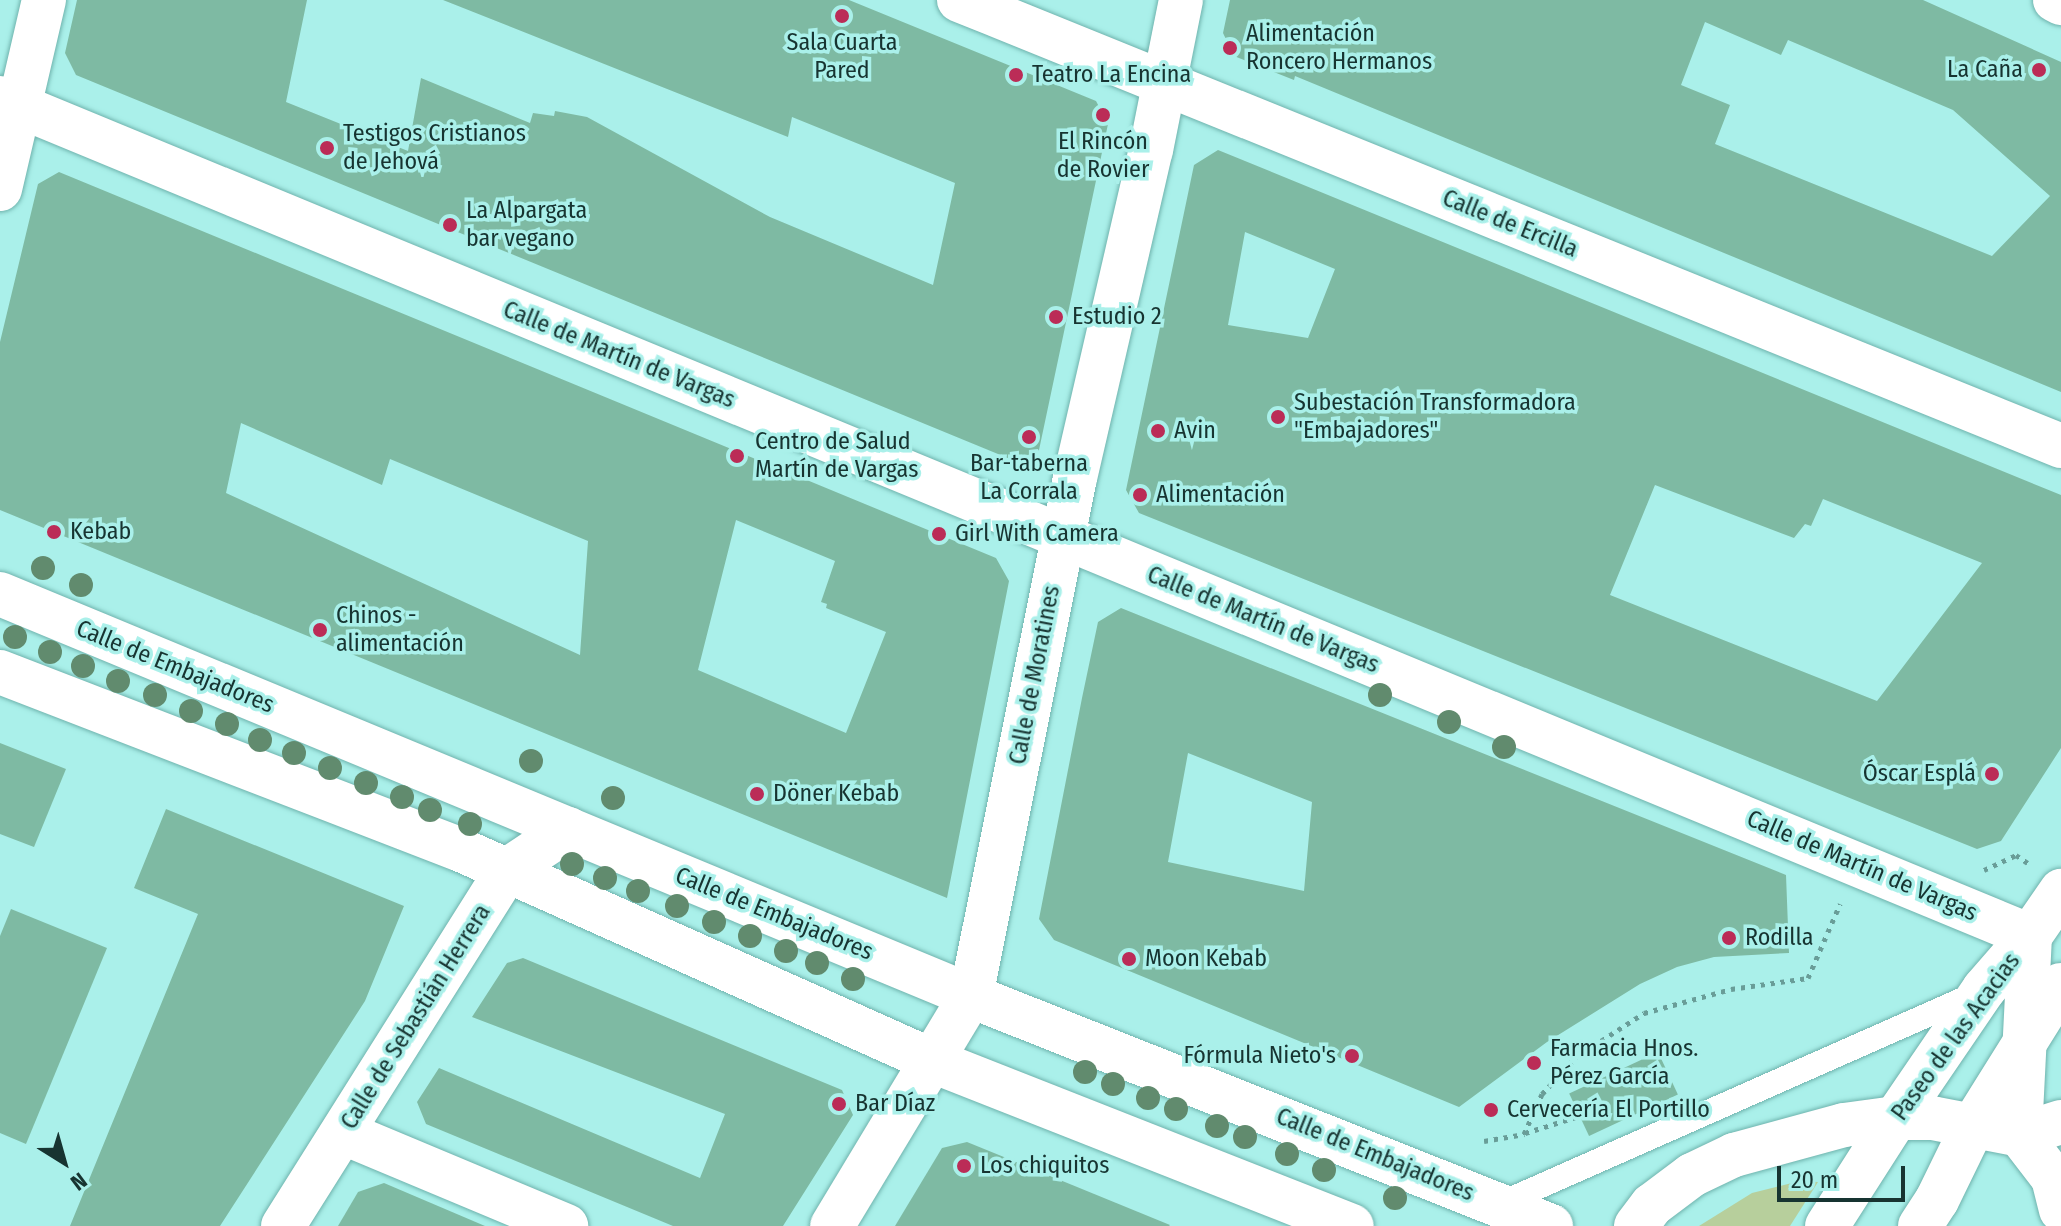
<!DOCTYPE html>
<html>
<head>
<meta charset="utf-8">
<style>
	body { margin:0 }
	#map { position:relative; width:2061px; height:1226px; overflow:hidden; background:#aaf0ea; font-family:"Fira Sans Condensed",sans-serif }
	div>[style] { position:absolute }
	.green>* { inset:0; background:#b7cf9c }
	.building>* { inset:0; background:#7ebaa3; transform-origin:0 0 }
	.path>* { height:5px; margin-top:-2.5px; transform-origin:0; background:repeating-linear-gradient(90deg,#699d98 0 4px,transparent 0 10px) }
	.roads { filter:drop-shadow(0 0 2px #6fb3ad) drop-shadow(0 0 2px #6fb3ad) }
	.lane>* { height:24px; margin:-12px; padding:0 12px; transform-origin:12px; border-radius:12px; background:#fff }
	.street>* { height:44px; margin:-22px; padding:0 22px; transform-origin:22px; border-radius:22px; background:#fff }
	.secondary>* { height:44px; margin:-22px; padding:0 22px; transform-origin:22px; border-radius:22px; background:#fff }
	.primary>* { height:44px; margin:-22px; padding:0 22px; transform-origin:22px; border-radius:22px; background:#fff }
	.trees>* { width:24px; height:24px; margin:-12px; border-radius:50%; background:#618b6e }
	.dots>* { width:22px; height:22px; translate:-50% -50%; box-sizing:border-box; border:4px solid #aaf0ea; border-radius:50% }
	span { translate:-50% -50%; white-space:nowrap; text-align:center; line-height:1.15; -webkit-text-stroke:7px #aaf0ea; paint-order:stroke }
	.poi-label { font-size:24px; color:#173431 }
	.left { translate:0 -50%; text-align:left }
	.right { translate:-100% -50%; text-align:right }
	.street-label { font-size:24px; color:#173431 }
	.north { position:absolute; left:24px; top:1122px; width:80px; height:80px; -webkit-text-stroke:6px #aaf0ea; paint-order:stroke; rotate:143deg; font-size:22px; font-weight:700; line-height:32px; text-align:center; color:#173431 }
	.north::after { content:''; display:block; margin:auto; width:28px; height:36px; background:#173431; clip-path:polygon(50% 0,100% 100%,50% 72%,0 100%) }
	.scale { position:absolute; left:1777px; top:1166px; width:128px; height:36px; box-sizing:border-box; border:4px solid #173431; border-top:0; padding-left:10px; font-size:24px; line-height:28px; white-space:nowrap; color:#173431; -webkit-text-stroke:6px #aaf0ea; paint-order:stroke }
</style>
</head>
<body>
<div id="map">
	<div class="green">
		<i style="clip-path:polygon(1800px 1181px,1818px 1182px,1790px 1226px,1699px 1226px,1752px 1193px)"></i>
	</div>
	<div class="building">
		<i style="clip-path:polygon(77px 0,307px 0,286px 102px,408px 151px,421px 78px,530px 123px,533px 113px,554px 116px,555px 111px,587px 117px,770px 217px,933px 285px,955px 183px,792px 117px,788px 137px,443px 0,849px 0,1096px 101px,1108px 124px,1039px 450px,1015px 461px,76px 75px,65px 53px)"></i>
		<i style="clip-path:polygon(evenodd,1230px 0,1923px 0,2061px 62px,2061px 392px,1295px 76px,1294px 80px,1234px 56px,1223px 33px,1230px 0,1705px 22px,1781px 55px,1788px 40px,1953px 110px,2050px 196px,1992px 256px,1715px 144px,1730px 105px,1681px 85px,1705px 22px)"></i>
		<i style="clip-path:polygon(evenodd,1218px 150px,2061px 495px,2061px 748px,2001px 841px,1977px 849px,1139px 513px,1126px 490px,1194px 165px,1218px 150px,1245px 232px,1335px 269px,1308px 338px,1228px 325px,1245px 232px,1218px 150px,1655px 485px,1794px 538px,1805px 524px,1811px 526px,1823px 499px,1982px 563px,1877px 701px,1610px 595px,1655px 485px)"></i>
		<i style="clip-path:polygon(evenodd,59px 172px,996px 558px,1009px 581px,947px 898px,0 510px,0 342px,38px 184px,59px 172px,241px 423px,382px 485px,390px 459px,588px 541px,580px 655px,226px 493px,241px 423px,59px 172px,736px 520px,835px 561px,821px 602px,827px 604px,826px 608px,886px 632px,846px 733px,698px 670px,736px 520px)"></i>
		<i style="clip-path:polygon(evenodd,1121px 608px,1786px 875px,1789px 953px,1714px 957px,1677px 967px,1640px 984px,1547px 1042px,1459px 1107px,1054px 940px,1039px 919px,1082px 698px,1098px 622px,1121px 608px,1188px 753px,1312px 802px,1304px 891px,1168px 862px,1188px 753px)"></i>
		<i style="clip-path:polygon(0 743px,66px 769px,34px 847px,0 834px)"></i>
		<i style="clip-path:polygon(166px 809px,404px 906px,365px 1001px,220px 1226px,70px 1226px,198px 914px,134px 888px)"></i>
		<i style="clip-path:polygon(11px 909px,107px 948px,26px 1144px,0 1133px,0 936px)"></i>
		<i style="clip-path:polygon(523px 958px,842px 1090px,853px 1115px,783px 1226px,673px 1226px,426px 1124px,417px 1102px,439px 1068px,700px 1178px,725px 1114px,472px 1017px,507px 963px)"></i>
		<i style="left:1658px;top:1052px;width:47px;height:98px;rotate:65deg"></i>
		<i style="clip-path:polygon(967px 1142px,1170px 1225px,1169px 1226px,895px 1226px,942px 1148px)"></i>
		<i style="clip-path:polygon(384px 1183px,485px 1226px,338px 1226px,358px 1192px)"></i>
	</div>
	<div class="path">
		<i style="left:1984px;top:870px;width:35px;rotate:-25deg"></i>
		<i style="left:2016px;top:855px;width:14px;rotate:34deg"></i>
		<i style="left:1525px;top:1133px;width:57px;rotate:-17.5deg"></i>
		<i style="left:1484px;top:1141px;width:41px;rotate:-9.9deg"></i>
		<i style="left:1524px;top:1134px;width:44px;rotate:-65.8deg"></i>
		<i style="left:1542px;top:1094px;width:50px;rotate:-47.4deg"></i>
		<i style="left:1576px;top:1057px;width:81px;rotate:-32.9deg"></i>
		<i style="left:1644px;top:1013px;width:90px;rotate:-15.4deg"></i>
		<i style="left:1731px;top:989px;width:78px;rotate:-8.1deg"></i>
		<i style="left:1808px;top:978px;width:81px;rotate:-66.6deg"></i>
	</div>
	<div class="roads">
		<div class="lane">
			<i style="left:1500px;top:1204px;width:519px;rotate:-23.85deg"></i>
		</div>
		<div class="street">
			<i style="left:959px;top:0;width:1189px;rotate:22.03deg"></i>
			<i style="left:2055px;top:0;width:7px;rotate:27deg"></i>
			<i style="left:0;top:98px;width:2196px;rotate:22.43deg"></i>
			<i style="left:2030px;top:936px;width:199px;rotate:92.9deg"></i>
			<i style="left:0;top:189px;width:194px;rotate:-76.9deg"></i>
			<i style="left:344px;top:1133px;width:241px;rotate:22.7deg"></i>
			<i style="left:283px;top:1226px;width:421px;rotate:-57.8deg"></i>
			<i style="left:507px;top:870px;width:74px;rotate:-33.5deg"></i>
			<i style="left:832px;top:1226px;width:269px;rotate:-58.9deg"></i>
			<i style="left:971px;top:996px;width:528px;rotate:-78.65deg"></i>
			<i style="left:1075px;top:478px;width:337px;rotate:-77deg"></i>
			<i style="left:1151px;top:150px;width:153px;rotate:-78.7deg"></i>
		</div>
		<div class="secondary">
			<i style="left:0;top:594px;width:1051px;rotate:22.49deg"></i>
			<i style="left:971px;top:996px;width:624px;rotate:21.63deg"></i>
			<i style="left:0;top:672px;width:492px;rotate:21.1deg"></i>
			<i style="left:459px;top:849px;width:519px;rotate:24.1deg"></i>
			<i style="left:933px;top:1061px;width:450px;rotate:21.5deg"></i>
			<i style="left:1896px;top:1118px;width:156px;rotate:-55.7deg"></i>
			<i style="left:1984px;top:989px;width:70px;rotate:-49deg"></i>
			<i style="left:2030px;top:936px;width:55px;rotate:-55.4deg"></i>
			<i style="left:1920px;top:1226px;width:31px;rotate:-57deg"></i>
			<i style="left:1937px;top:1200px;width:85px;rotate:-64deg"></i>
			<i style="left:1974px;top:1124px;width:164px;rotate:-58deg"></i>
		</div>
		<div class="primary">
			<i style="left:2020px;top:1135px;width:43px;rotate:-17.6deg"></i>
			<i style="left:1636px;top:1226px;width:26px;rotate:-53deg"></i>
			<i style="left:1652px;top:1205px;width:50px;rotate:-36.9deg"></i>
			<i style="left:1692px;top:1175px;width:47px;rotate:-25.5deg"></i>
			<i style="left:1734px;top:1155px;width:114px;rotate:-15.3deg"></i>
			<i style="left:1844px;top:1125px;width:52px;rotate:-7.7deg"></i>
			<i style="left:1896px;top:1118px;width:36px"></i>
			<i style="left:1932px;top:1118px;width:90px;rotate:10.9deg"></i>
			<i style="left:2020px;top:1135px;width:54px;rotate:52.5deg"></i>
			<i style="left:2053px;top:1178px;width:33px;rotate:76deg"></i>
			<i style="left:1827px;top:1226px;width:128px;rotate:-57.4deg"></i>
		</div>
	</div>
	<div class="trees">
		<i style="left:43px;top:568px"></i>
		<i style="left:81px;top:585px"></i>
		<i style="left:15px;top:637px"></i>
		<i style="left:50px;top:652px"></i>
		<i style="left:83px;top:666px"></i>
		<i style="left:118px;top:681px"></i>
		<i style="left:155px;top:695px"></i>
		<i style="left:1380px;top:695px"></i>
		<i style="left:191px;top:711px"></i>
		<i style="left:1449px;top:722px"></i>
		<i style="left:227px;top:724px"></i>
		<i style="left:260px;top:740px"></i>
		<i style="left:1504px;top:747px"></i>
		<i style="left:294px;top:753px"></i>
		<i style="left:531px;top:761px"></i>
		<i style="left:330px;top:768px"></i>
		<i style="left:366px;top:783px"></i>
		<i style="left:402px;top:797px"></i>
		<i style="left:613px;top:798px"></i>
		<i style="left:430px;top:810px"></i>
		<i style="left:470px;top:824px"></i>
		<i style="left:572px;top:864px"></i>
		<i style="left:605px;top:878px"></i>
		<i style="left:638px;top:891px"></i>
		<i style="left:677px;top:906px"></i>
		<i style="left:714px;top:922px"></i>
		<i style="left:750px;top:936px"></i>
		<i style="left:786px;top:951px"></i>
		<i style="left:817px;top:963px"></i>
		<i style="left:853px;top:979px"></i>
		<i style="left:1085px;top:1072px"></i>
		<i style="left:1113px;top:1084px"></i>
		<i style="left:1148px;top:1098px"></i>
		<i style="left:1176px;top:1109px"></i>
		<i style="left:1217px;top:1126px"></i>
		<i style="left:1245px;top:1137px"></i>
		<i style="left:1287px;top:1154px"></i>
		<i style="left:1324px;top:1170px"></i>
		<i style="left:1395px;top:1198px"></i>
	</div>
	<div class="dots">
		<i style="left:842px;top:16px;background:#bb2c57"></i>
		<i style="left:1230px;top:48px;background:#bb2c57"></i>
		<i style="left:2039px;top:70px;background:#bb2c57"></i>
		<i style="left:1016px;top:75px;background:#bb2c57"></i>
		<i style="left:1103px;top:115px;background:#bb2c57"></i>
		<i style="left:327px;top:148px;background:#bb2c57"></i>
		<i style="left:450px;top:225px;background:#bb2c57"></i>
		<i style="left:1056px;top:317px;background:#bb2c57"></i>
		<i style="left:1278px;top:417px;background:#bb2c57"></i>
		<i style="left:1158px;top:431px;background:#bb2c57"></i>
		<i style="left:1029px;top:437px;background:#bb2c57"></i>
		<i style="left:737px;top:456px;background:#bb2c57"></i>
		<i style="left:1140px;top:495px;background:#bb2c57"></i>
		<i style="left:54px;top:532px;background:#bb2c57"></i>
		<i style="left:939px;top:534px;background:#bb2c57"></i>
		<i style="left:320px;top:630px;background:#bb2c57"></i>
		<i style="left:1992px;top:774px;background:#bb2c57"></i>
		<i style="left:757px;top:794px;background:#bb2c57"></i>
		<i style="left:1729px;top:938px;background:#bb2c57"></i>
		<i style="left:1129px;top:959px;background:#bb2c57"></i>
		<i style="left:1352px;top:1056px;background:#bb2c57"></i>
		<i style="left:1534px;top:1063px;background:#bb2c57"></i>
		<i style="left:839px;top:1104px;background:#bb2c57"></i>
		<i style="left:1491px;top:1110px;background:#bb2c57"></i>
		<i style="left:964px;top:1166px;background:#bb2c57"></i>
	</div>
	<div class="poi-label">
		<span class="left" style="left:1246px;top:48px">Alimentación<br>Roncero Hermanos</span>
		<span style="left:842px;top:57px">Sala Cuarta<br>Pared</span>
		<span class="right" style="left:2023px;top:70px">La Caña</span>
		<span class="left" style="left:1032px;top:75px">Teatro La Encina</span>
		<span class="left" style="left:343px;top:148px">Testigos Cristianos<br>de Jehová</span>
		<span style="left:1103px;top:156px">El Rincón<br>de Rovier</span>
		<span class="left" style="left:466px;top:225px">La Alpargata<br>bar vegano</span>
		<span class="left" style="left:1072px;top:317px">Estudio 2</span>
		<span class="left" style="left:1294px;top:417px">Subestación Transformadora<br>"Embajadores"</span>
		<span class="left" style="left:1174px;top:431px">Avin</span>
		<span class="left" style="left:755px;top:456px">Centro de Salud<br>Martín de Vargas</span>
		<span style="left:1029px;top:478px">Bar-taberna<br>La Corrala</span>
		<span class="left" style="left:1156px;top:495px">Alimentación</span>
		<span class="left" style="left:70px;top:532px">Kebab</span>
		<span class="left" style="left:955px;top:534px">Girl With Camera</span>
		<span class="left" style="left:336px;top:630px">Chinos -<br>alimentación</span>
		<span class="right" style="left:1976px;top:774px">Óscar Esplá</span>
		<span class="left" style="left:773px;top:794px">Döner Kebab</span>
		<span class="left" style="left:1745px;top:938px">Rodilla</span>
		<span class="left" style="left:1145px;top:959px">Moon Kebab</span>
		<span class="left" style="left:1550px;top:1063px">Farmacia Hnos.<br>Pérez García</span>
		<span class="right" style="left:1336px;top:1056px">Fórmula Nieto's</span>
		<span class="left" style="left:855px;top:1104px">Bar Díaz</span>
		<span class="left" style="left:1507px;top:1110px">Cervecería El Portillo</span>
		<span class="left" style="left:980px;top:1166px">Los chiquitos</span>
	</div>
	<div class="street-label">
		<span style="left:1510px;top:224px;rotate:22deg">Calle de Ercilla</span>
		<span style="left:619px;top:355px;rotate:22deg">Calle de Martín de Vargas</span>
		<span style="left:1263px;top:620px;rotate:22deg">Calle de Martín de Vargas</span>
		<span style="left:175px;top:667px;rotate:22deg">Calle de Embajadores</span>
		<span style="left:1035px;top:675px;rotate:-79deg">Calle de Moratines</span>
		<span style="left:1862px;top:866px;rotate:23deg">Calle de Martín de Vargas</span>
		<span style="left:774px;top:914px;rotate:22deg">Calle de Embajadores</span>
		<span style="left:416px;top:1017px;rotate:-58deg">Calle de Sebastián Herrera</span>
		<span style="left:1956px;top:1037px;rotate:-54deg">Paseo de las Acacias</span>
		<span style="left:1375px;top:1155px;rotate:22deg">Calle de Embajadores</span>
	</div>
	<div class="north">N</div>
	<div class="scale">20 m</div>
</div>
</body>
</html>
